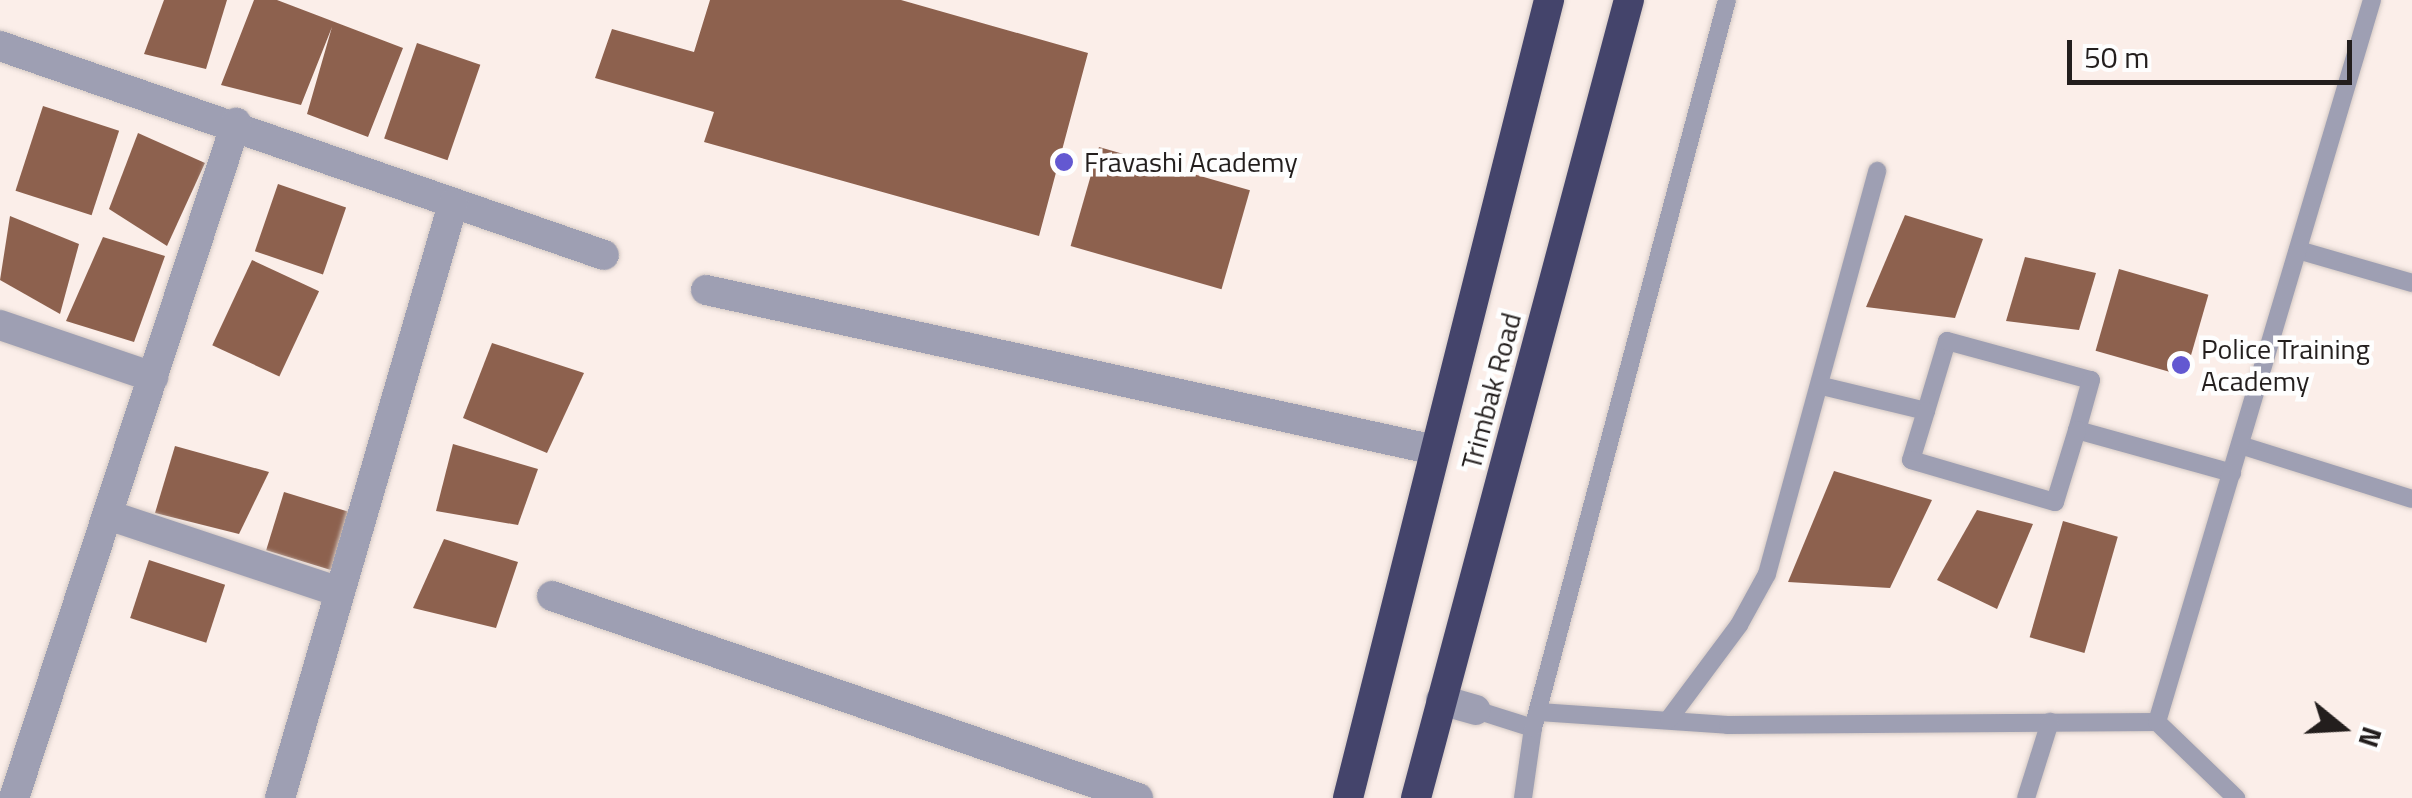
<!DOCTYPE html>
<html>
<head>
<meta charset="utf-8">
<style>
	body { margin:0 }
	#map { position:relative; width:2412px; height:798px; overflow:hidden; background:#fbeee9; font-family:"Titillium Web",sans-serif }
	div>[style] { position:absolute }
	.building>* { inset:0; background:#8d614e; transform-origin:0 0 }
	.roads { filter:drop-shadow(0 0 2px #d4c9c4) drop-shadow(0 0 2px #d4c9c4) }
	.lane>* { height:18px; margin:-9px; padding:0 9px; transform-origin:9px; border-radius:9px; background:#9e9fb3 }
	.street>* { height:30px; margin:-15px; padding:0 15px; transform-origin:15px; border-radius:15px; background:#9e9fb3 }
	.highway>* { height:30px; margin:-15px; padding:0 15px; transform-origin:15px; border-radius:15px; background:#44446b }
	.dots>* { width:28px; height:28px; translate:-50% -50%; box-sizing:border-box; border:5px solid #fefefe; border-radius:50% }
	span { translate:-50% -50%; white-space:nowrap; text-align:center; line-height:1.15; -webkit-text-stroke:9px #fefefe; paint-order:stroke }
	.poi-label { font-size:28px; color:#231e1d }
	.left { translate:0 -50%; text-align:left }
	.street-label { font-size:28px; color:#231e1d }
	.north { position:absolute; left:2292px; top:678px; width:100px; height:100px; -webkit-text-stroke:8px #fefefe; paint-order:stroke; rotate:108deg; font-size:28px; font-weight:700; line-height:40px; text-align:center; color:#231e1d }
	.north::after { content:''; display:block; margin:auto; width:35px; height:45px; background:#231e1d; clip-path:polygon(50% 0,100% 100%,50% 72%,0 100%) }
	.scale { position:absolute; left:2067px; top:40px; width:285px; height:45px; box-sizing:border-box; border:5px solid #231e1d; border-top:0; padding-left:12px; font-size:30px; line-height:35px; white-space:nowrap; color:#231e1d; -webkit-text-stroke:8px #fefefe; paint-order:stroke }
</style>
</head>
<body>
<div id="map">
	<div class="building">
		<i style="clip-path:polygon(164px 0,227px 0,206px 69px,144px 54px)"></i>
		<i style="clip-path:polygon(254px 0,277px 0,403px 48px,368px 137px,307px 114px,332px 27px,301px 105px,221px 85px)"></i>
		<i style="clip-path:polygon(710px 0,901px 0,1088px 53px,1039px 236px,704px 142px,714px 112px,595px 78px,612px 29px,694px 52px)"></i>
		<i style="left:417px;top:43px;width:67px;height:101px;rotate:19deg"></i>
		<i style="left:43px;top:106px;width:80px;height:89px;rotate:18deg"></i>
		<i style="clip-path:polygon(138px 133px,205px 163px,167px 246px,109px 209px)"></i>
		<i style="left:1099px;top:147px;width:157px;height:103px;rotate:16deg"></i>
		<i style="left:278px;top:184px;width:72px;height:71px;rotate:19deg"></i>
		<i style="clip-path:polygon(1905px 215px,1983px 239px,1955px 318px,1866px 307px)"></i>
		<i style="clip-path:polygon(10px 216px,79px 244px,60px 314px,0 280px)"></i>
		<i style="clip-path:polygon(103px 237px,165px 256px,134px 342px,66px 321px)"></i>
		<i style="clip-path:polygon(2025px 257px,2096px 273px,2079px 330px,2006px 321px)"></i>
		<i style="left:252px;top:260px;width:74px;height:94px;rotate:25deg"></i>
		<i style="left:2119px;top:269px;width:93px;height:85px;rotate:16deg"></i>
		<i style="clip-path:polygon(492px 343px,584px 373px,547px 453px,463px 418px)"></i>
		<i style="clip-path:polygon(453px 444px,538px 469px,518px 525px,436px 511px)"></i>
		<i style="clip-path:polygon(175px 446px,269px 472px,239px 534px,155px 513px)"></i>
		<i style="clip-path:polygon(1834px 471px,1932px 500px,1890px 588px,1788px 582px)"></i>
		<i style="left:284px;top:492px;width:70px;height:61px;rotate:17deg"></i>
		<i style="clip-path:polygon(1977px 510px,2033px 524px,1997px 609px,1937px 580px)"></i>
		<i style="left:2063px;top:521px;width:57px;height:121px;rotate:16deg"></i>
		<i style="clip-path:polygon(444px 539px,518px 562px,496px 628px,413px 608px)"></i>
		<i style="left:149px;top:560px;width:80px;height:61px;rotate:18deg"></i>
	</div>
	<div class="roads">
		<div class="lane">
			<i style="left:2298px;top:250px;width:119px;rotate:16.1deg"></i>
			<i style="left:1822px;top:386px;width:107px;rotate:13.5deg"></i>
			<i style="left:1926px;top:411px;width:73px;rotate:-73.3deg"></i>
			<i style="left:1947px;top:341px;width:149px;rotate:15.2deg"></i>
			<i style="left:2091px;top:380px;width:52px;rotate:105.6deg"></i>
			<i style="left:2077px;top:430px;width:161px;rotate:15.5deg"></i>
			<i style="left:1926px;top:411px;width:51px;rotate:107deg"></i>
			<i style="left:1911px;top:460px;width:150px;rotate:16.3deg"></i>
			<i style="left:2055px;top:502px;width:75px;rotate:-73deg"></i>
			<i style="left:2240px;top:445px;width:180px;rotate:17.4deg"></i>
			<i style="left:1476px;top:710px;width:60px;rotate:17.5deg"></i>
			<i style="left:1539px;top:712px;width:189px;rotate:3.9deg"></i>
			<i style="left:1728px;top:725px;width:429px;rotate:-0.4deg"></i>
			<i style="left:2157px;top:722px;width:110px;rotate:43.9deg"></i>
			<i style="left:1669px;top:719px;width:117px;rotate:-53.3deg"></i>
			<i style="left:1739px;top:625px;width:58px;rotate:-61.2deg"></i>
			<i style="left:1767px;top:574px;width:418px;rotate:-74.7deg"></i>
			<i style="left:2157px;top:722px;width:753px;rotate:-73.42deg"></i>
			<i style="left:1523px;top:798px;width:71px;rotate:-81.9deg"></i>
			<i style="left:1533px;top:728px;width:753px;rotate:-75.08deg"></i>
			<i style="left:2026px;top:798px;width:80px;rotate:-72.5deg"></i>
		</div>
		<div class="street">
			<i style="left:0;top:46px;width:639px;rotate:19.09deg"></i>
			<i style="left:706px;top:290px;width:746px;rotate:12.38deg"></i>
			<i style="left:0;top:325px;width:162px;rotate:18.8deg"></i>
			<i style="left:108px;top:515px;width:244px;rotate:18.4deg"></i>
			<i style="left:552px;top:596px;width:620px;rotate:19.02deg"></i>
			<i style="left:1441px;top:700px;width:36px;rotate:16deg"></i>
			<i style="left:14px;top:798px;width:711px;rotate:-71.79deg"></i>
			<i style="left:280px;top:798px;width:619px;rotate:-73.76deg"></i>
		</div>
		<div class="highway">
			<i style="left:1348px;top:798px;width:823px;rotate:-75.86deg"></i>
			<i style="left:1416px;top:798px;width:826px;rotate:-75.06deg"></i>
		</div>
	</div>
	<div class="dots">
		<i style="left:1064px;top:162px;background:#6358d1"></i>
		<i style="left:2181px;top:365px;background:#6358d1"></i>
	</div>
	<div class="poi-label">
		<span class="left" style="left:1084px;top:162px">Fravashi Academy</span>
		<span class="left" style="left:2201px;top:365px">Police Training<br>Academy</span>
	</div>
	<div class="street-label">
		<span style="left:1491px;top:391px;rotate:-75deg">Trimbak Road</span>
	</div>
	<div class="north">N</div>
	<div class="scale">50 m</div>
</div>
</body>
</html>
